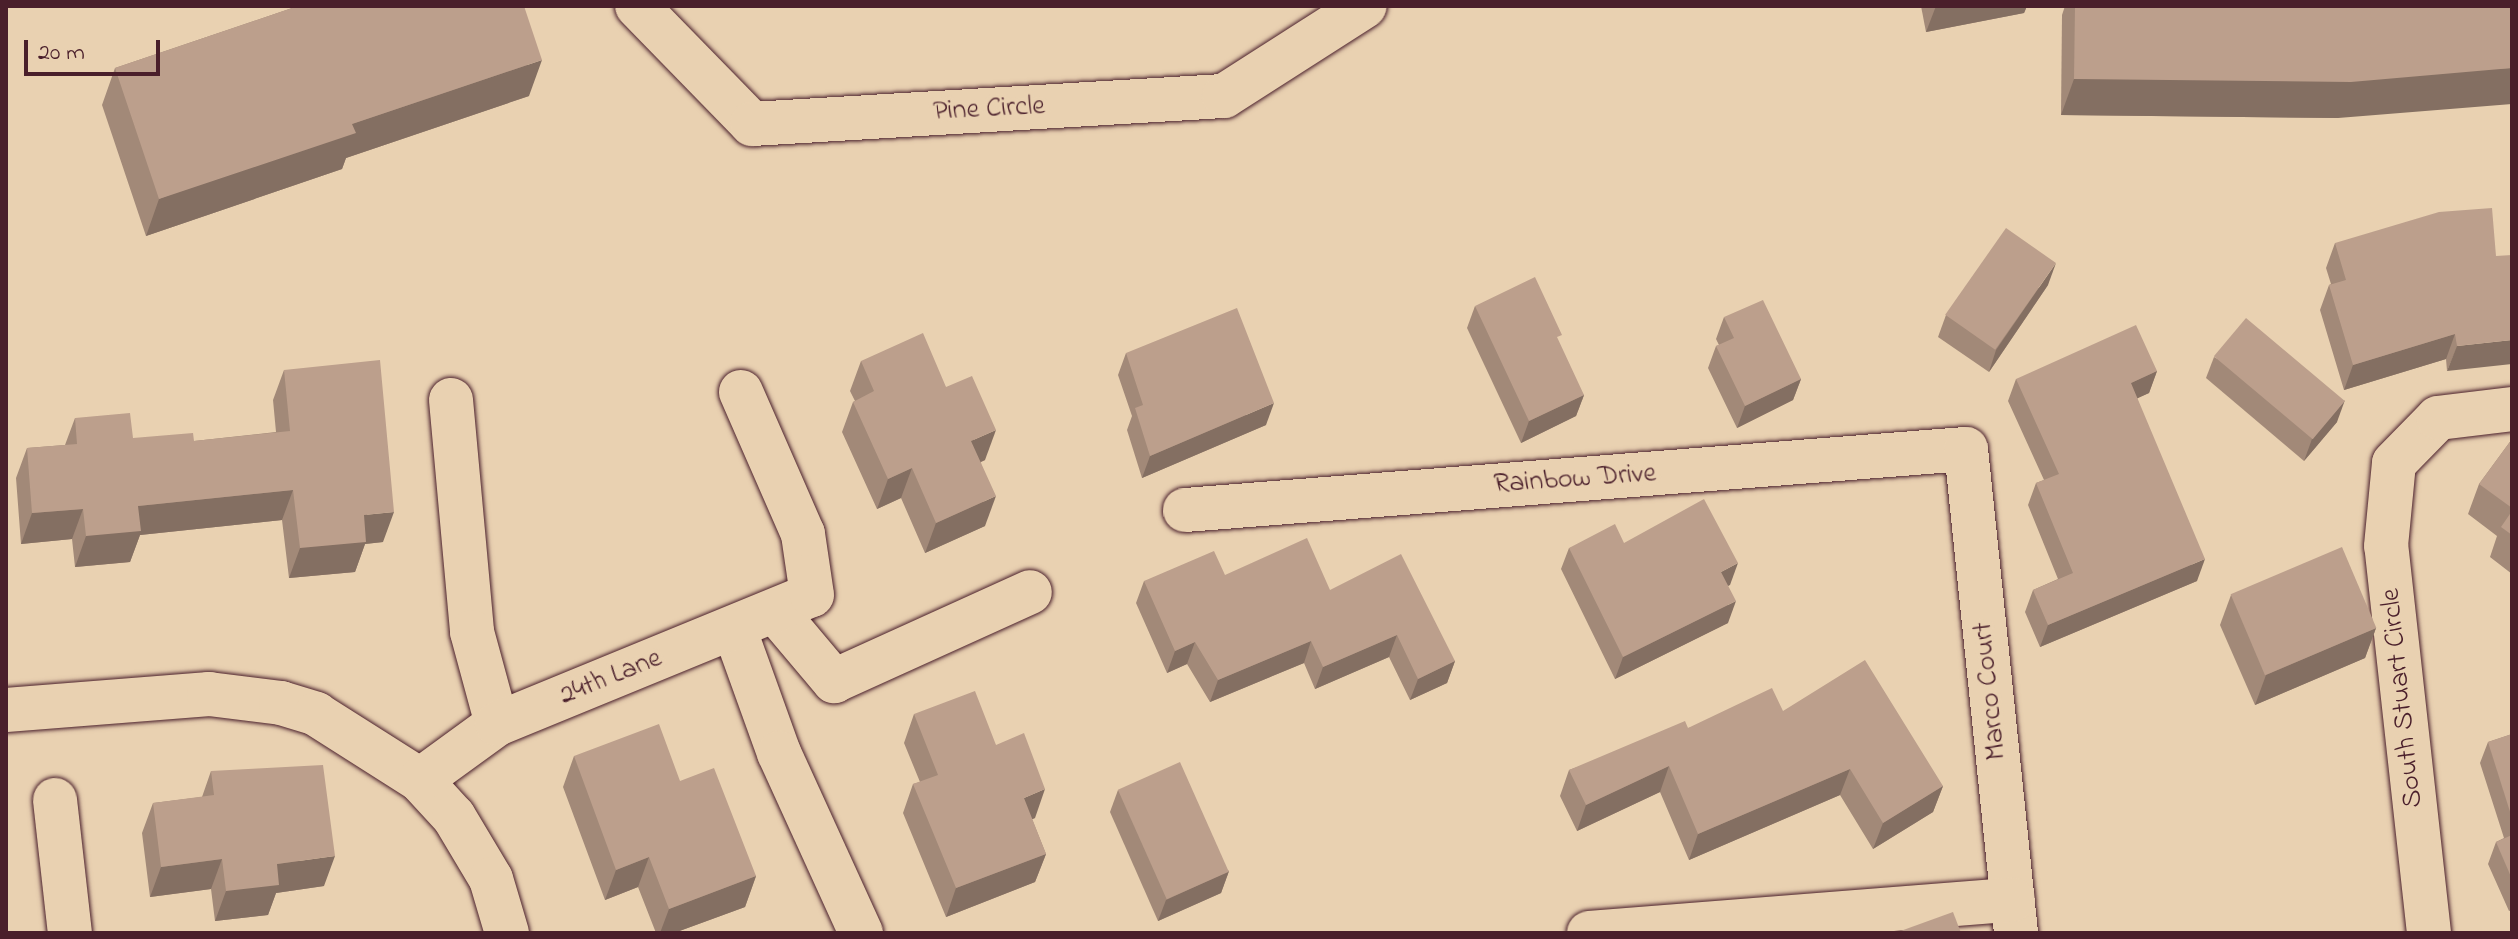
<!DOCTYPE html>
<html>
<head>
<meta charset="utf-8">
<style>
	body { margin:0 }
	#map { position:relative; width:2518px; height:939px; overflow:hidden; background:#e9d1b1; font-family:"Indie Flower",sans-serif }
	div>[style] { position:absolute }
	.roads { filter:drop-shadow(0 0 2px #4a1f2b) drop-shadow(0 0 2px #4a1f2b) }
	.minor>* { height:44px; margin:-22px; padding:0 22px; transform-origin:22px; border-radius:22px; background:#e9d1b1 }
	.wall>* { inset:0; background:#a28978 }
	.shaded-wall>* { inset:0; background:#846f62 }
	.building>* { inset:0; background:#bc9f8c; transform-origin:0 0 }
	span { translate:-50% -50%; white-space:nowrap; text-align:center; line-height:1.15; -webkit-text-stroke:8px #e9d1b1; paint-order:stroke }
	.street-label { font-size:28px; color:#4a1f2b }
	.frame { position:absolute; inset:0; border:8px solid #4a1f2b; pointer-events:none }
	.scale { position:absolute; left:24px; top:40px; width:136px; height:36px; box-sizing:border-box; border:4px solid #4a1f2b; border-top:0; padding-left:10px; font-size:24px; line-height:28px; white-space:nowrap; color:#4a1f2b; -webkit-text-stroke:6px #e9d1b1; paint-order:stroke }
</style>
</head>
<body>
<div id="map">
	<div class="roads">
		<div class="minor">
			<i style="left:637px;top:6px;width:165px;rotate:45.7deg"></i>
			<i style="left:752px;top:124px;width:473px;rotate:-3.4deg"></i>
			<i style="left:1224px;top:96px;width:167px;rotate:-32.6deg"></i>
			<i style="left:451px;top:400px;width:233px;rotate:84.8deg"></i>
			<i style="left:472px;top:632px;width:95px;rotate:74.8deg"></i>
			<i style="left:1185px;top:510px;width:783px;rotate:-4.47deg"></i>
			<i style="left:1966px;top:449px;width:487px;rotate:84.1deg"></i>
			<i style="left:775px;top:611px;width:92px;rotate:49.9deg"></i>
			<i style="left:834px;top:681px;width:215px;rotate:-24.4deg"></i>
			<i style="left:734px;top:628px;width:133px;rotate:70.2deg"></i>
			<i style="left:779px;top:753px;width:198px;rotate:65.5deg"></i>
			<i style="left:6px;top:710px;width:204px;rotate:-4.5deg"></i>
			<i style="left:209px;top:694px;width:73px;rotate:7.1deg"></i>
			<i style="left:281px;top:703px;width:37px;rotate:17deg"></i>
			<i style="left:316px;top:714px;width:123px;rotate:32.4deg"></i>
			<i style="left:420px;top:780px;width:50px;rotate:47.4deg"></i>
			<i style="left:454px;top:817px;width:72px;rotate:59.2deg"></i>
			<i style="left:491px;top:879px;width:56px;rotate:73.5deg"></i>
			<i style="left:420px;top:780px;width:95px;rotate:-36deg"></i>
			<i style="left:497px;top:724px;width:340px;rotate:-22.3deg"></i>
			<i style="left:812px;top:595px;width:62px;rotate:-98.4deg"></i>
			<i style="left:803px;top:534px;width:155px;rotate:-113.6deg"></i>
			<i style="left:55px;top:800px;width:134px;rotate:83.6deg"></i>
			<i style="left:1589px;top:933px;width:425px;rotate:-4.5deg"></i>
			<i style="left:2429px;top:933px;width:389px;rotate:-96.3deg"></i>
			<i style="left:2386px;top:546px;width:83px;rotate:-84.5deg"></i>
			<i style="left:2394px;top:463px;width:63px;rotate:-45.6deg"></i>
			<i style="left:2438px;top:418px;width:75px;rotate:-6.9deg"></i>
		</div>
	</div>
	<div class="wall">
		<i style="clip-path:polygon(295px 6px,524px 6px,529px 96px,346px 158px,342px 169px,146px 236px,102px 105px,115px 68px,295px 7px)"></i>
		<i style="clip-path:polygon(1921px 6px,2027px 6px,2024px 13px,1926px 32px)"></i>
		<i style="clip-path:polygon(2065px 6px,2512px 6px,2338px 118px,2061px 115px,2062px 15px)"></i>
		<i style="clip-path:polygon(2335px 243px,2496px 256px,2447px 371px,2446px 359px,2344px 390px,2320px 310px,2329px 285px,2331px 284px,2326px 268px)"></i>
		<i style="clip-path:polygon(2048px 285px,1989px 372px,1938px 337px,1946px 315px)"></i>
		<i style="clip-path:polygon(1475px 306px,1584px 395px,1576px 416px,1521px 443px,1467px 328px)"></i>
		<i style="clip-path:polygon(1724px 317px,1801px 379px,1793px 400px,1737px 428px,1708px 368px,1716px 346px,1719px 345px,1716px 339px)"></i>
		<i style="clip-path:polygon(1126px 353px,1266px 425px,1142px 478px,1127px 430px,1132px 416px,1118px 375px)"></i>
		<i style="clip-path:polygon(2214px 357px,2337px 422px,2304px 461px,2206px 378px)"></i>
		<i style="clip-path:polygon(861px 361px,946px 387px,985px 460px,981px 462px,985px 526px,925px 553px,901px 498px,877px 509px,842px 432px,853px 402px,855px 401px,850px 391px)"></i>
		<i style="clip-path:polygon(284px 370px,383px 542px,365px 544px,355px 572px,289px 578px,282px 520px,140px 535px,130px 562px,75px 567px,72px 539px,21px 544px,16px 478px,27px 448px,65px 445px,75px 418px,133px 438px,194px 441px,276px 432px,273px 400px)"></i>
		<i style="clip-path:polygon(2157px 371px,2149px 393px,2137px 398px,2197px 581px,2040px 647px,2025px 612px,2033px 590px,2058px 579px,2028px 505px,2036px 483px,2044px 480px,2008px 401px,2016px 379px)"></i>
		<i style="clip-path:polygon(2512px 439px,2512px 574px,2490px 557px,2497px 536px,2468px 514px,2479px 484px)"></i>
		<i style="clip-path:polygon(1624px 543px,1730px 585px,1728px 585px,1728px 623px,1615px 679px,1561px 569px,1569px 548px)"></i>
		<i style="clip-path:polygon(1225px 575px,1330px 590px,1455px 661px,1447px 683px,1410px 700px,1389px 657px,1315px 689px,1304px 663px,1210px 702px,1187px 664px,1167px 673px,1136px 603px,1144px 581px)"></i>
		<i style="clip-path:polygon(2231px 595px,2376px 628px,2365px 658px,2255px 705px,2220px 625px)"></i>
		<i style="clip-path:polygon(1783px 711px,1943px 786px,1933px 812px,1873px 849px,1840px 795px,1689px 860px,1660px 792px,1577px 831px,1560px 796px,1569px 770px,1688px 728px)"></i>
		<i style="clip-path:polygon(914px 714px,996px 745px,1035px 818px,1032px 819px,1046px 854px,1035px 882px,946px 917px,903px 813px,913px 784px,920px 782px,904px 743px)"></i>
		<i style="clip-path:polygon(2512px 734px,2512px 910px,2509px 911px,2488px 864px,2496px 842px,2504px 838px,2480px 763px,2488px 742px)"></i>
		<i style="clip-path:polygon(574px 756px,680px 781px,756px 876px,745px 907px,674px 933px,656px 933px,638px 887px,605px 900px,563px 787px)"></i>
		<i style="clip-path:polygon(211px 771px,324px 886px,276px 893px,268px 915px,215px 921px,211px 889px,150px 897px,142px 833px,153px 803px,202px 797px)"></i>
		<i style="clip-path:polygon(1118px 790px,1229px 871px,1221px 893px,1158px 921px,1110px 812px)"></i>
	</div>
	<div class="shaded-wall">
		<i style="clip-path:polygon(1936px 6px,2027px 6px,2024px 13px,1926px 32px)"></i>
		<i style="clip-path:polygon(542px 60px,529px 96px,346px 158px,342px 169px,146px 236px,159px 199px,352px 124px)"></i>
		<i style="clip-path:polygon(2512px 68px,2512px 104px,2338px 118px,2061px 115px,2074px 79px)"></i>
		<i style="clip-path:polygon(2056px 263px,2048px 285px,1989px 372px,1996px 350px)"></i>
		<i style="clip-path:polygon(2455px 334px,2446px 359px,2344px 390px,2353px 365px)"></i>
		<i style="clip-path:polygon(2512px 340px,2512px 364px,2447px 371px,2457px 346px)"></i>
		<i style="clip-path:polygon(2157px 371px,2149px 393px,2123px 405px,2131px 383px)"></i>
		<i style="clip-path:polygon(1801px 379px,1793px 400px,1737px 428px,1745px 406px)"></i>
		<i style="clip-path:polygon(1584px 395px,1576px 416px,1521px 443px,1529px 421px)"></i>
		<i style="clip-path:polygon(2345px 400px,2337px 422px,2304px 461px,2312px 439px)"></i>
		<i style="clip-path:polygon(1274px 403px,1266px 425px,1142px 478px,1150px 456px)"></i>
		<i style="clip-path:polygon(996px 430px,985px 460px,960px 471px,971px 441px)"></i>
		<i style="clip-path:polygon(912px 468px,901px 498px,877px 509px,888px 479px)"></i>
		<i style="clip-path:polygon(293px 490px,282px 520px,140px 535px,130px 562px,75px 567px,86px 536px,138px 506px)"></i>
		<i style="clip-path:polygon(996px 496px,985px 526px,925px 553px,936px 523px)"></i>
		<i style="clip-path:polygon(83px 509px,72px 539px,21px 544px,32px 513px)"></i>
		<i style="clip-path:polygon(394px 512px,383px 542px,365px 544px,355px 572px,289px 578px,300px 548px,364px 515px)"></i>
		<i style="clip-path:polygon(2205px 559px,2197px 581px,2040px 647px,2048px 625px)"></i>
		<i style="clip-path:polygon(1738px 563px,1730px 585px,1713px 594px,1721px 572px)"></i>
		<i style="clip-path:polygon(1736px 601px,1728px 623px,1615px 679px,1623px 657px)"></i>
		<i style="clip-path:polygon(2376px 628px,2365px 658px,2255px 705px,2266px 675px)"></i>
		<i style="clip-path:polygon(1397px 635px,1389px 657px,1315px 689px,1323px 667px)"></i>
		<i style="clip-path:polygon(1311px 641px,1304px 663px,1210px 702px,1218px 680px)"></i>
		<i style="clip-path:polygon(1195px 642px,1187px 664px,1167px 673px,1175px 651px)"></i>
		<i style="clip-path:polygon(1455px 661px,1447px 683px,1410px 700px,1418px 679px)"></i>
		<i style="clip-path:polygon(1669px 766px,1660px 792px,1577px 831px,1586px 805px)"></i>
		<i style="clip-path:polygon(1850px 769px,1840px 795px,1689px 860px,1698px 834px)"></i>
		<i style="clip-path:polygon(1943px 786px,1933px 812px,1873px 849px,1883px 823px)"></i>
		<i style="clip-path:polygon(1045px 789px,1035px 818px,1014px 826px,1024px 798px)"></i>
		<i style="clip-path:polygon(1046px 854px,1035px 882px,946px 917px,956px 888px)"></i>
		<i style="clip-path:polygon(335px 856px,324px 886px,276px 893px,268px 915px,215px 921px,226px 891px,277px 864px)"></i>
		<i style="clip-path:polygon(649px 857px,638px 887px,605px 900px,616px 870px)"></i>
		<i style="clip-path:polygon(222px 859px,211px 889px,150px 897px,161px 867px)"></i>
		<i style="clip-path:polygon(1229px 871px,1221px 893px,1158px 921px,1166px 900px)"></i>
		<i style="clip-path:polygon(756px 876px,745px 907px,674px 933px,660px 933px,669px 909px)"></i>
	</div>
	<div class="building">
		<i style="clip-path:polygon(298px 6px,524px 6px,542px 60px,352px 124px,356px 133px,159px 199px,115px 68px)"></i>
		<i style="clip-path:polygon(2075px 6px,2512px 6px,2512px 68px,2351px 82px,2074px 79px)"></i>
		<i style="clip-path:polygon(2492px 208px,2496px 256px,2512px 255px,2512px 340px,2457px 346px,2455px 334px,2353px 365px,2329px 285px,2346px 280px,2335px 243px,2439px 212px)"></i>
		<i style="left:2006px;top:228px;width:61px;height:106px;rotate:35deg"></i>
		<i style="clip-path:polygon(1535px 277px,1562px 335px,1557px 337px,1584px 395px,1529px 421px,1475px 306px)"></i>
		<i style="clip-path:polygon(1763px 300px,1801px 379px,1745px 406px,1716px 346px,1734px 338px,1724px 317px)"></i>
		<i style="clip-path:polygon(1237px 308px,1274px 403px,1150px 456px,1135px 408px,1143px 405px,1126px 353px)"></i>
		<i style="left:2246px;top:318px;width:129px;height:50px;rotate:40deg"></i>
		<i style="clip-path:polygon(2136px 325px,2157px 371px,2131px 383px,2205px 559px,2048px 625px,2033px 590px,2073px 573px,2036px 483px,2059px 474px,2016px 379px)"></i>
		<i style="clip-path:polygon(923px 333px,946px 387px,972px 376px,996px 430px,971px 441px,996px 496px,936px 523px,912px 468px,888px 479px,853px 402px,874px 391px,861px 361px)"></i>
		<i style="clip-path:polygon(380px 360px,394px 512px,364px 515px,366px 542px,300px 548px,293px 490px,138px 506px,141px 531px,86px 536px,83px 509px,32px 513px,27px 448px,77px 444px,75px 418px,130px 413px,133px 438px,193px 433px,194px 441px,290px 431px,284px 370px)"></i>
		<i style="clip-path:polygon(2512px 439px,2512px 508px,2479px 484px)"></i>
		<i style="clip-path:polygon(1704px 499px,1738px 563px,1721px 572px,1736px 601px,1623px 657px,1569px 548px,1615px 524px,1624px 543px)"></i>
		<i style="clip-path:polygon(2512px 511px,2512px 535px,2501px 527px)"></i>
		<i style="clip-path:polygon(1307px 538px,1330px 590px,1401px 554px,1455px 661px,1418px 679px,1397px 635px,1323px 667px,1311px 641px,1218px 680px,1195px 642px,1175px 651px,1144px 581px,1214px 551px,1225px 575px)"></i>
		<i style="left:2342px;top:547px;width:88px;height:121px;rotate:67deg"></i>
		<i style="clip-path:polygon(1865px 660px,1943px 786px,1883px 823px,1850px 769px,1698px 834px,1669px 766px,1586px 805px,1569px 770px,1685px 721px,1688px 728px,1772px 688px,1783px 711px)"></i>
		<i style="clip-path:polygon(975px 691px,996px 745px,1024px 733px,1045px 789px,1024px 798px,1046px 854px,956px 888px,913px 784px,938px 775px,914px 714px)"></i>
		<i style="clip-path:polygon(659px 724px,680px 781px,714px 768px,756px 876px,669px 909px,649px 857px,616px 870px,574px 756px)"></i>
		<i style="clip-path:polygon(2512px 734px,2512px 818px,2488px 742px)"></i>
		<i style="left:1180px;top:762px;width:120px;height:68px;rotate:66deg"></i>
		<i style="clip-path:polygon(323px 765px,335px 856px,277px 864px,279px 885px,226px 891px,222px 859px,161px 867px,153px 803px,214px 795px,211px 771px)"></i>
		<i style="clip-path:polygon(2512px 835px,2512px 879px,2496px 842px)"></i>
		<i style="clip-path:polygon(1953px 912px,1961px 933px,1895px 933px)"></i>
	</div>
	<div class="street-label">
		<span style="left:989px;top:110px;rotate:-3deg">Pine Circle</span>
		<span style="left:1575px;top:480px;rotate:-4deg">Rainbow Drive</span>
		<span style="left:611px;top:678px;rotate:-22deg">24th Lane</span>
		<span style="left:1991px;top:691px;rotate:-96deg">Marco Court</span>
		<span style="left:2403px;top:698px;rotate:-96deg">South Stuart Circle</span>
	</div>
	<div class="frame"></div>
	<div class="scale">20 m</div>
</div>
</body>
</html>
